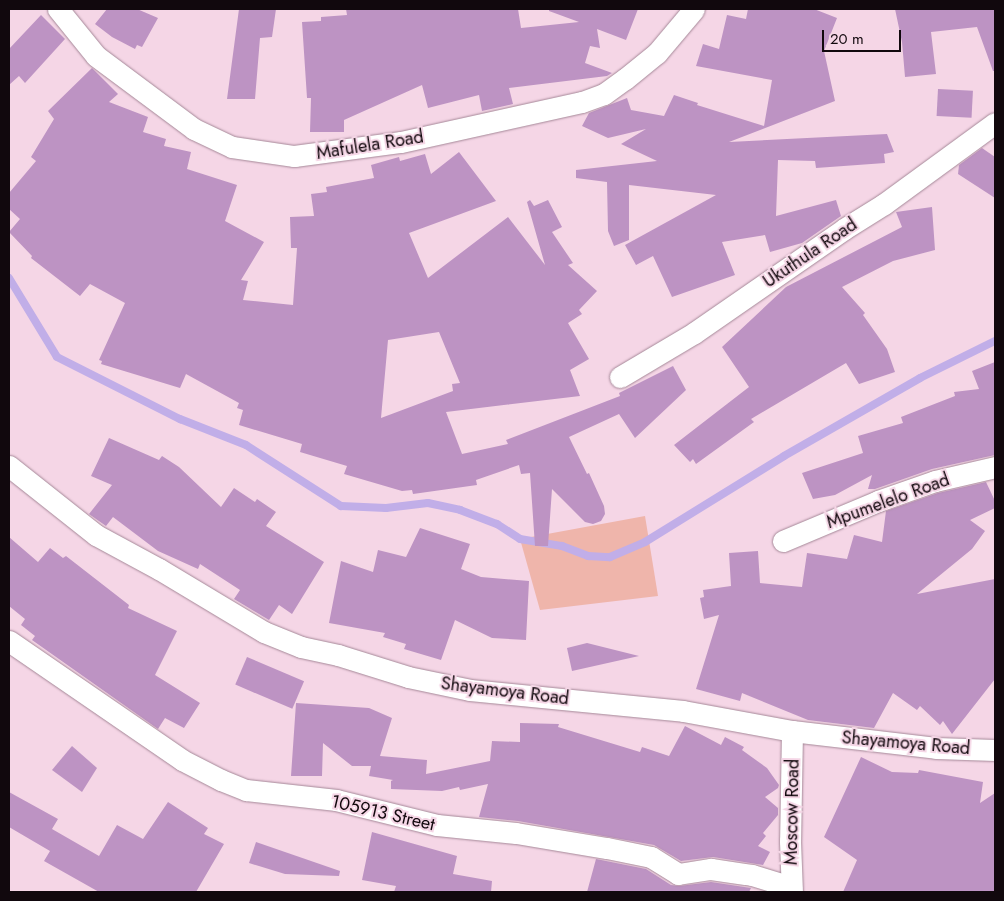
<!DOCTYPE html>
<html>
<head>
<meta charset="utf-8">
<style>
	body { margin:0 }
	#map { position:relative; width:1004px; height:901px; overflow:hidden; background:#f5d6e6; font-family:Jost,sans-serif }
	div>[style] { position:absolute }
	.green>* { inset:0; background:#efb5ab }
	.stream>* { height:8px; margin:-4px; padding:0 4px; transform-origin:4px; border-radius:4px; background:#c1aee8 }
	.building>* { inset:0; background:#bd93c3; transform-origin:0 0 }
	.roads { filter:drop-shadow(0 0 1px #a58898) drop-shadow(0 0 1px #a58898) }
	.street>* { height:21px; margin:-10.5px; padding:0 10.5px; transform-origin:10.5px; border-radius:10.5px; background:#fff }
	span { translate:-50% -50%; white-space:nowrap; text-align:center; line-height:1.15; -webkit-text-stroke:4px #f5d6e6; paint-order:stroke }
	.street-label { font-size:18px; color:#11080d }
	.frame { position:absolute; inset:0; border:10px solid #11080d; pointer-events:none }
	.scale { position:absolute; left:822px; top:30px; width:79px; height:22px; box-sizing:border-box; border:2px solid #11080d; border-top:0; padding-left:6px; font-size:15px; line-height:18px; white-space:nowrap; color:#11080d; -webkit-text-stroke:4px #f5d6e6; paint-order:stroke }
</style>
</head>
<body>
<div id="map">
	<div class="green">
		<i style="clip-path:polygon(645px 516px,658px 596px,540px 610px,520px 539px)"></i>
	</div>
	<div class="stream">
		<i style="left:9px;top:278px;width:92px;rotate:58.7deg"></i>
		<i style="left:57px;top:357px;width:138px;rotate:26.8deg"></i>
		<i style="left:180px;top:419px;width:71px;rotate:21.5deg"></i>
		<i style="left:246px;top:445px;width:113px;rotate:32.7deg"></i>
		<i style="left:341px;top:506px;width:45px;rotate:2.5deg"></i>
		<i style="left:386px;top:508px;width:42px;rotate:-6.8deg"></i>
		<i style="left:428px;top:503px;width:33px;rotate:12deg"></i>
		<i style="left:460px;top:510px;width:40px;rotate:21deg"></i>
		<i style="left:497px;top:524px;width:27px;rotate:33deg"></i>
		<i style="left:520px;top:539px;width:43px;rotate:9.5deg"></i>
		<i style="left:562px;top:546px;width:28px;rotate:21deg"></i>
		<i style="left:588px;top:556px;width:22px;rotate:3deg"></i>
		<i style="left:610px;top:557px;width:38px;rotate:-23deg"></i>
		<i style="left:645px;top:542px;width:163px;rotate:-31.7deg"></i>
		<i style="left:784px;top:456px;width:157px;rotate:-29.8deg"></i>
		<i style="left:920px;top:378px;width:84px;rotate:-26.3deg"></i>
	</div>
	<div class="building">
		<i style="clip-path:polygon(107px 9px,137px 9px,158px 18px,142px 47px,137px 45px,135px 49px,112px 37px,95px 24px)"></i>
		<i style="clip-path:polygon(239px 9px,276px 9px,272px 37px,260px 38px,255px 99px,227px 99px)"></i>
		<i style="clip-path:polygon(346px 9px,518px 9px,521px 28px,579px 22px,549px 11px,549px 9px,638px 9px,626px 40px,597px 29px,600px 48px,590px 46px,585px 63px,612px 73px,607px 76px,509px 88px,513px 104px,482px 111px,479px 95px,428px 108px,422px 85px,344px 120px,344px 132px,310px 132px,311px 98px,307px 98px,302px 22px,321px 21px,321px 17px,347px 15px)"></i>
		<i style="clip-path:polygon(748px 9px,814px 9px,837px 18px,824px 51px,835px 101px,729px 142px,887px 134px,894px 152px,884px 154px,885px 163px,816px 168px,815px 161px,778px 160px,776px 216px,836px 200px,841px 216px,802px 243px,770px 252px,765px 235px,722px 242px,735px 275px,672px 297px,653px 256px,636px 265px,625px 245px,716px 195px,629px 185px,629px 240px,614px 246px,608px 231px,607px 182px,576px 178px,576px 170px,657px 161px,621px 144px,646px 129px,608px 138px,582px 126px,589px 113px,627px 98px,631px 110px,664px 116px,674px 95px,698px 103px,697px 105px,764px 126px,772px 80px,696px 66px,703px 44px,719px 49px,727px 15px,746px 19px)"></i>
		<i style="clip-path:polygon(895px 9px,995px 9px,995px 71px,993px 71px,977px 27px,931px 32px,936px 74px,905px 77px,902px 42px)"></i>
		<i style="clip-path:polygon(41px 15px,65px 39px,25px 83px,19px 76px,9px 85px,9px 49px)"></i>
		<i style="clip-path:polygon(evenodd,92px 68px,118px 94px,109px 102px,148px 117px,143px 132px,166px 139px,164px 146px,191px 152px,187px 169px,237px 185px,225px 221px,264px 242px,241px 280px,248px 281px,243px 300px,293px 305px,297px 248px,291px 248px,290px 217px,314px 216px,311px 194px,327px 192px,326px 187px,374px 178px,371px 165px,399px 157px,400px 161px,425px 154px,431px 174px,459px 152px,496px 201px,409px 233px,428px 278px,508px 217px,545px 265px,527px 202px,530px 200px,534px 206px,548px 200px,562px 227px,552px 232px,573px 263px,568px 265px,597px 291px,579px 310px,582px 314px,568px 323px,589px 359px,570px 370px,580px 396px,446px 412px,462px 454px,508px 444px,506px 440px,620px 396px,619px 393px,673px 366px,686px 390px,635px 438px,619px 414px,569px 437px,587px 474px,589px 473px,604px 506px,605px 514px,601px 521px,593px 524px,585px 522px,552px 489px,548px 546px,535px 546px,530px 473px,521px 474px,519px 465px,476px 480px,477px 485px,413px 494px,412px 490px,402px 491px,344px 474px,347px 466px,300px 452px,302px 444px,239px 425px,243px 410px,237px 408px,239px 403px,186px 374px,180px 388px,101px 364px,102px 361px,99px 360px,125px 303px,90px 284px,80px 296px,31px 258px,32px 256px,9px 232px,20px 219px,9px 209px,9px 193px,36px 161px,31px 157px,54px 119px,48px 111px,92px 68px,439px 332px,460px 383px,452px 384px,453px 391px,381px 418px,388px 340px,439px 332px)"></i>
		<i style="left:938px;top:89px;width:35px;height:27px;rotate:3deg"></i>
		<i style="clip-path:polygon(982px 148px,995px 157px,995px 198px,958px 174px,959px 165px)"></i>
		<i style="clip-path:polygon(932px 207px,935px 250px,893px 261px,842px 287px,865px 313px,863px 315px,887px 349px,895px 372px,859px 384px,846px 363px,751px 419px,754px 422px,696px 464px,693px 459px,690px 462px,674px 445px,749px 387px,722px 347px,786px 287px,902px 227px,896px 212px)"></i>
		<i style="clip-path:polygon(995px 362px,995px 455px,932px 469px,875px 489px,868px 489px,872px 475px,835px 495px,813px 499px,802px 473px,863px 453px,858px 436px,903px 423px,901px 417px,955px 396px,954px 392px,979px 389px,972px 371px)"></i>
		<i style="clip-path:polygon(109px 438px,159px 460px,162px 456px,179px 467px,221px 507px,234px 488px,255px 502px,257px 499px,276px 512px,266px 526px,324px 562px,292px 614px,279px 605px,269px 620px,234px 599px,240px 590px,200px 564px,198px 569px,158px 551px,113px 517px,106px 526px,89px 514px,112px 485px,91px 476px)"></i>
		<i style="clip-path:polygon(986px 482px,995px 501px,995px 508px,970px 520px,985px 531px,972px 549px,917px 594px,995px 579px,995px 679px,952px 734px,943px 721px,940px 725px,920px 706px,917px 710px,893px 693px,874px 728px,808px 720px,742px 693px,740px 701px,696px 689px,719px 615px,704px 619px,700px 598px,704px 597px,703px 590px,731px 586px,729px 553px,758px 551px,760px 583px,802px 587px,807px 553px,847px 559px,854px 535px,882px 542px,886px 511px,938px 493px)"></i>
		<i style="clip-path:polygon(420px 528px,470px 544px,461px 569px,481px 577px,529px 581px,526px 640px,492px 638px,455px 620px,441px 660px,404px 649px,406px 644px,383px 637px,385px 633px,329px 623px,341px 561px,373px 572px,378px 550px,406px 557px)"></i>
		<i style="clip-path:polygon(9px 537px,38px 562px,50px 548px,63px 558px,66px 556px,129px 605px,128px 608px,177px 631px,155px 675px,200px 703px,184px 728px,165px 718px,158px 729px,32px 640px,35px 636px,21px 625px,25px 619px,9px 606px)"></i>
		<i style="clip-path:polygon(587px 643px,639px 656px,572px 671px,567px 648px)"></i>
		<i style="left:247px;top:657px;width:62px;height:30px;rotate:23deg"></i>
		<i style="clip-path:polygon(296px 703px,369px 708px,392px 718px,380px 756px,427px 760px,426px 774px,490px 761px,492px 741px,520px 742px,520px 723px,559px 724px,558px 727px,640px 752px,642px 747px,669px 756px,685px 726px,721px 745px,725px 737px,744px 747px,742px 750px,767px 768px,779px 785px,778px 788px,765px 797px,778px 808px,778px 815px,763px 833px,766px 836px,758px 846px,770px 852px,763px 865px,713px 857px,681px 861px,654px 845px,518px 821px,479px 817px,488px 784px,460px 790px,459px 787px,442px 791px,391px 789px,391px 781px,393px 780px,369px 776px,371px 766px,352px 766px,323px 743px,322px 776px,291px 776px)"></i>
		<i style="clip-path:polygon(72px 746px,97px 768px,82px 792px,52px 770px)"></i>
		<i style="clip-path:polygon(861px 757px,892px 772px,918px 773px,919px 770px,983px 782px,980px 803px,995px 793px,995px 892px,843px 892px,857px 860px,824px 837px)"></i>
		<i style="clip-path:polygon(9px 792px,58px 819px,52px 829px,99px 856px,117px 825px,143px 839px,168px 802px,208px 828px,204px 834px,224px 844px,196px 892px,99px 892px,44px 861px,50px 851px,9px 827px)"></i>
		<i style="clip-path:polygon(372px 832px,457px 856px,453px 874px,492px 881px,491px 892px,394px 892px,396px 886px,362px 880px)"></i>
		<i style="clip-path:polygon(256px 842px,340px 871px,339px 876px,285px 874px,249px 863px)"></i>
		<i style="clip-path:polygon(596px 859px,646px 869px,671px 885px,679px 886px,711px 882px,751px 888px,749px 892px,587px 892px)"></i>
	</div>
	<div class="roads">
		<div class="street">
			<i style="left:58px;top:9px;width:60px;rotate:51deg"></i>
			<i style="left:96px;top:56px;width:122px;rotate:36.7deg"></i>
			<i style="left:194px;top:129px;width:42px;rotate:25.3deg"></i>
			<i style="left:232px;top:147px;width:63px;rotate:8.3deg"></i>
			<i style="left:294px;top:156px;width:108px;rotate:-7.5deg"></i>
			<i style="left:401px;top:142px;width:185px;rotate:-12.5deg"></i>
			<i style="left:582px;top:102px;width:23px;rotate:-20deg"></i>
			<i style="left:604px;top:94px;width:26px;rotate:-36deg"></i>
			<i style="left:625px;top:79px;width:41px;rotate:-39.1deg"></i>
			<i style="left:657px;top:53px;width:57px;rotate:-49.9deg"></i>
			<i style="left:620px;top:377px;width:86px;rotate:-30.7deg"></i>
			<i style="left:694px;top:333px;width:183px;rotate:-34.7deg"></i>
			<i style="left:844px;top:229px;width:47px;rotate:-32deg"></i>
			<i style="left:884px;top:204px;width:137px;rotate:-36.1deg"></i>
			<i style="left:9px;top:466px;width:111px;rotate:38.4deg"></i>
			<i style="left:96px;top:535px;width:72px;rotate:28.4deg"></i>
			<i style="left:159px;top:569px;width:122px;rotate:31deg"></i>
			<i style="left:264px;top:632px;width:40px;rotate:22deg"></i>
			<i style="left:301px;top:647px;width:38px;rotate:12deg"></i>
			<i style="left:338px;top:655px;width:73px;rotate:17.4deg"></i>
			<i style="left:408px;top:677px;width:63px;rotate:11.8deg"></i>
			<i style="left:470px;top:690px;width:214px;rotate:5.6deg"></i>
			<i style="left:683px;top:711px;width:111px;rotate:10.4deg"></i>
			<i style="left:792px;top:731px;width:145px;rotate:6.7deg"></i>
			<i style="left:936px;top:748px;width:59px;rotate:1.9deg"></i>
			<i style="left:783px;top:541px;width:103px;rotate:-22.8deg"></i>
			<i style="left:878px;top:501px;width:60px;rotate:-19.3deg"></i>
			<i style="left:935px;top:481px;width:62px;rotate:-13.1deg"></i>
			<i style="left:9px;top:641px;width:210px;rotate:34.5deg"></i>
			<i style="left:182px;top:760px;width:44px;rotate:27.1deg"></i>
			<i style="left:221px;top:780px;width:27px;rotate:22deg"></i>
			<i style="left:246px;top:790px;width:91px;rotate:6.3deg"></i>
			<i style="left:336px;top:800px;width:104px;rotate:13.9deg"></i>
			<i style="left:437px;top:825px;width:79px;rotate:5.8deg"></i>
			<i style="left:516px;top:833px;width:92px;rotate:9.4deg"></i>
			<i style="left:607px;top:848px;width:45px;rotate:11.6deg"></i>
			<i style="left:651px;top:857px;width:32px;rotate:32deg"></i>
			<i style="left:678px;top:874px;width:33px;rotate:-9deg"></i>
			<i style="left:711px;top:869px;width:41px;rotate:8.3deg"></i>
			<i style="left:752px;top:875px;width:41px;rotate:17.1deg"></i>
			<i style="left:792px;top:731px;width:110px;rotate:91deg"></i>
			<i style="left:790px;top:841px;width:51px;rotate:87.8deg"></i>
		</div>
	</div>
	<div class="street-label">
		<span style="left:370px;top:145px;rotate:-9deg">Mafulela Road</span>
		<span style="left:810px;top:253px;rotate:-34deg">Ukuthula Road</span>
		<span style="left:888px;top:501px;rotate:-20deg">Mpumelelo Road</span>
		<span style="left:505px;top:691px;rotate:7deg">Shayamoya Road</span>
		<span style="left:906px;top:743px;rotate:5deg">Shayamoya Road</span>
		<span style="left:792px;top:812px;rotate:-89deg">Moscow Road</span>
		<span style="left:383px;top:813px;rotate:13deg">105913 Street</span>
	</div>
	<div class="frame"></div>
	<div class="scale">20 m</div>
</div>
</body>
</html>
